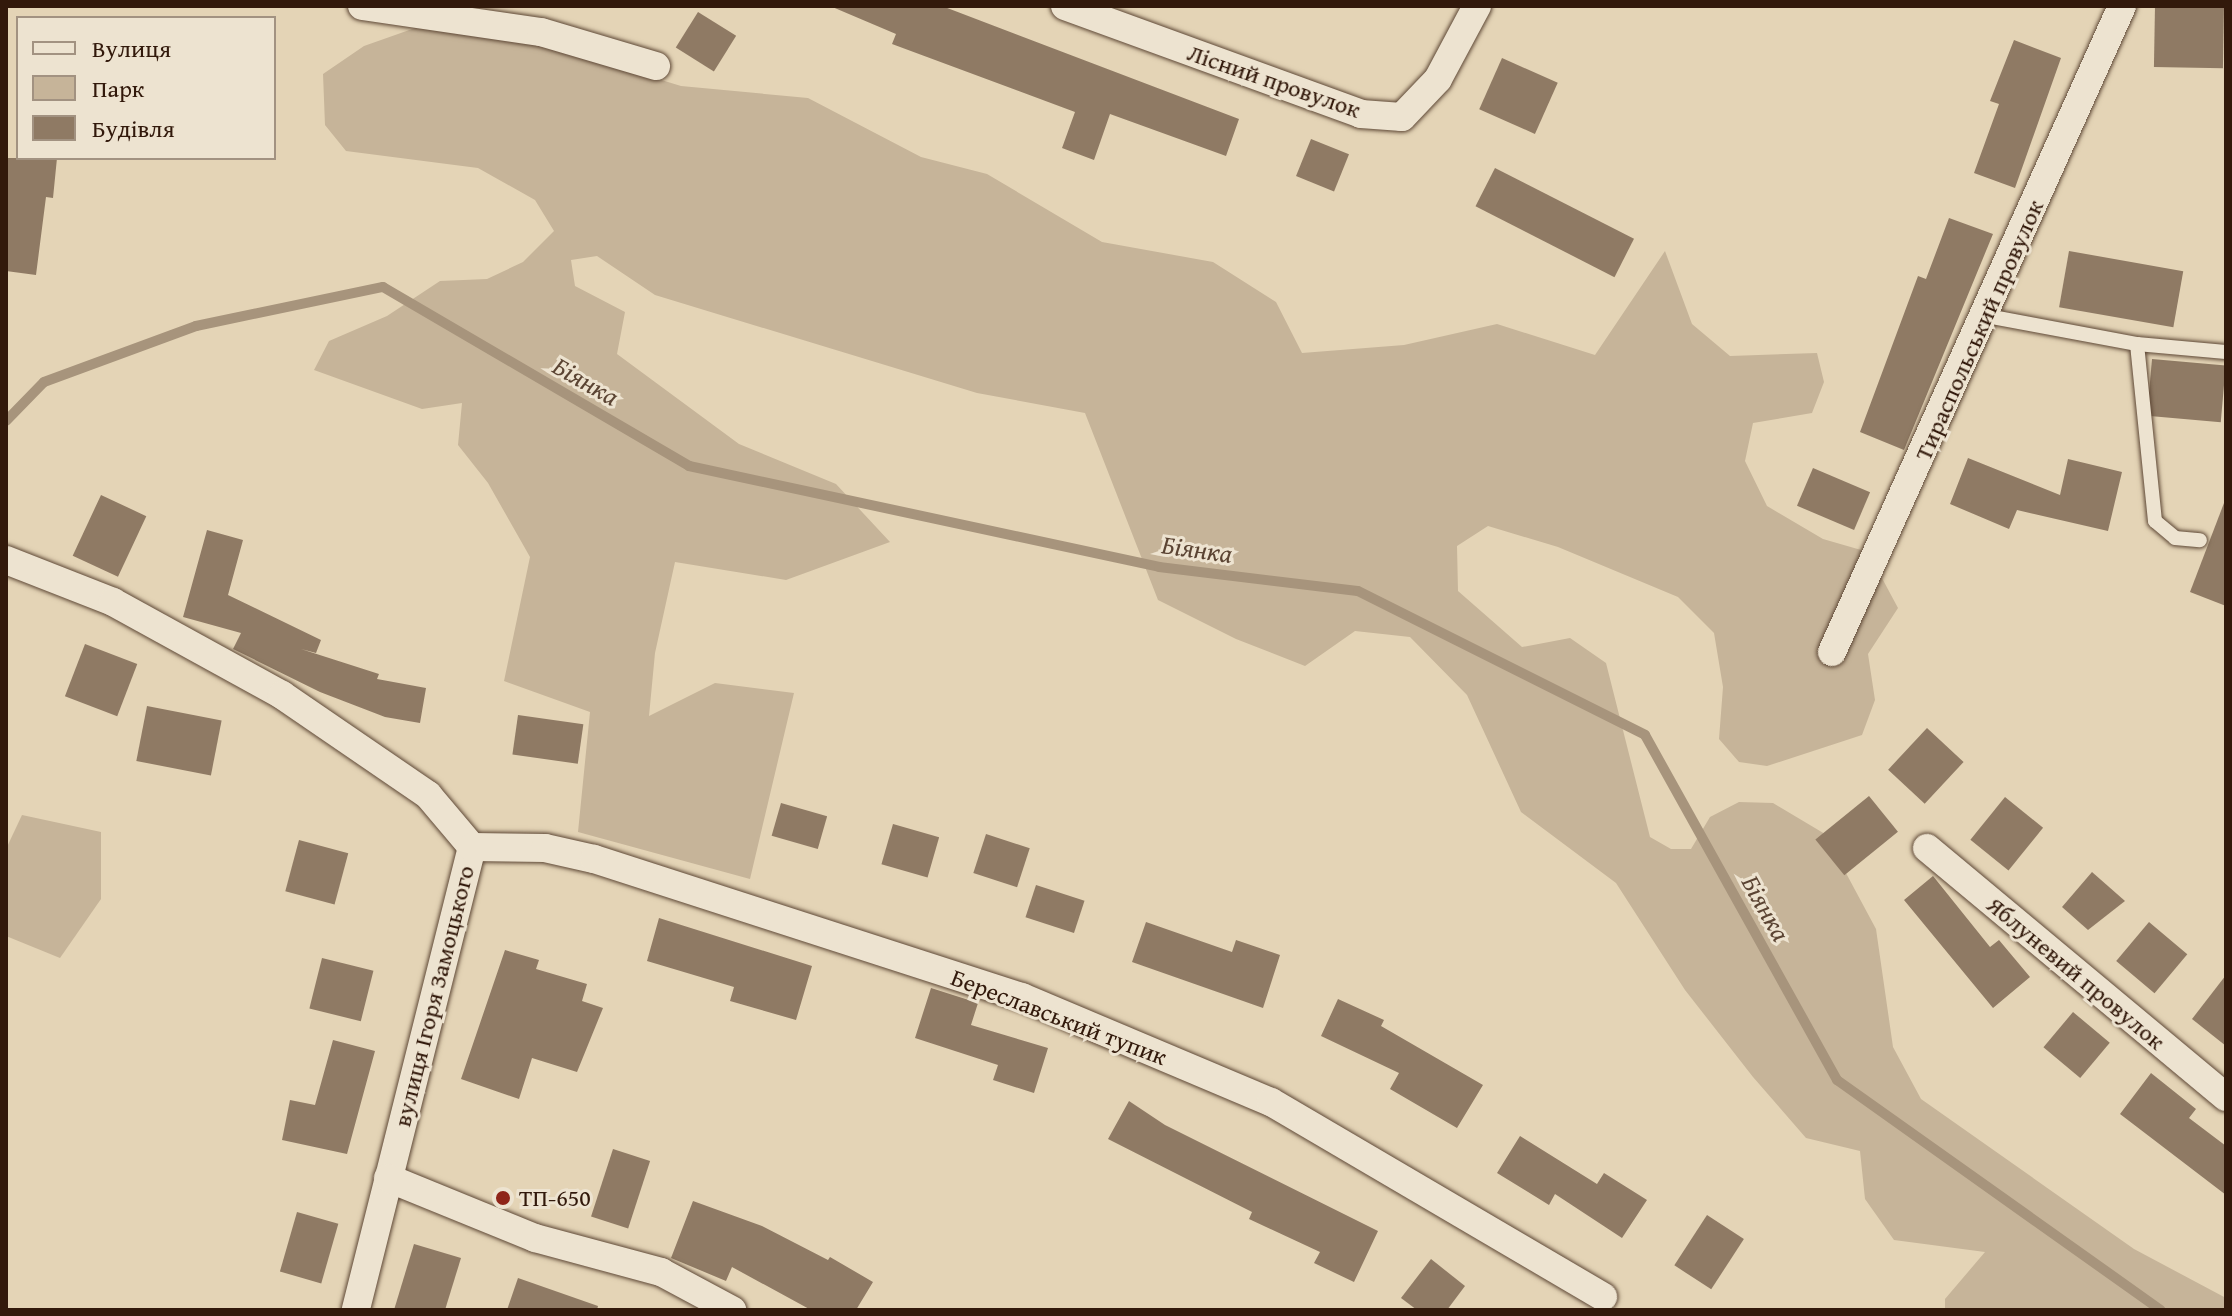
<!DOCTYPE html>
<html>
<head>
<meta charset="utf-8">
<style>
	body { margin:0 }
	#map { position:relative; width:2232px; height:1316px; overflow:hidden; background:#e4d4b6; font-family:"Gentium Book Plus",serif }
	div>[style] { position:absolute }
	.green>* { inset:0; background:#c6b499 }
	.stream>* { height:10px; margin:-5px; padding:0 5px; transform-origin:5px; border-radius:5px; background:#a7947c }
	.building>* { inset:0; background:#8f7a64; transform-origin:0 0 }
	.roads { filter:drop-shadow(0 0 2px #5e4836) drop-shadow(0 0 2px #5e4836) }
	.service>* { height:14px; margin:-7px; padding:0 7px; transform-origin:7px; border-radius:7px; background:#ede3d0 }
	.minor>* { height:28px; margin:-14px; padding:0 14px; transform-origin:14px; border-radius:14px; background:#ede3d0 }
	.dots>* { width:22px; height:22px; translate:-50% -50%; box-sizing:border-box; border:4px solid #ede3d0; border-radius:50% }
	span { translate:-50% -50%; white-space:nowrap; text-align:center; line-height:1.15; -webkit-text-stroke:6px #ede3d0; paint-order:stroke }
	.street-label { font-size:24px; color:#32190b }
	.poi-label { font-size:24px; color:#32190b }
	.left { translate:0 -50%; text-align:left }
	.water-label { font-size:26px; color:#5b4433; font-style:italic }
	.frame { position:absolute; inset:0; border:8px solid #32190b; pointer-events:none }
	.legend { position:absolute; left:16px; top:16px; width:260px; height:144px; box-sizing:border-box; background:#ede3d0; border:2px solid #a29281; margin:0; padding:10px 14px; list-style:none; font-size:24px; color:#32190b }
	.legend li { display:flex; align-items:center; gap:16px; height:40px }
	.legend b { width:40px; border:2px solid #a29281 }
</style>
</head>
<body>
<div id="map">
	<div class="green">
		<i style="clip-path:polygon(415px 28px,527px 39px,681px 86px,808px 98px,921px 157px,987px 174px,1102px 242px,1213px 262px,1276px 302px,1302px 353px,1404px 345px,1497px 324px,1595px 355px,1665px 251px,1692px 324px,1730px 356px,1817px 353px,1824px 382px,1812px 413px,1753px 423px,1745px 461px,1767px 506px,1823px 539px,1868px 552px,1898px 608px,1868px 654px,1875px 700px,1862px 735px,1767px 766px,1739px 762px,1719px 739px,1723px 687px,1714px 633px,1678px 597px,1558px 547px,1488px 526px,1457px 546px,1458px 591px,1522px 647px,1570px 638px,1606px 663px,1650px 837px,1671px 849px,1691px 849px,1710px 817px,1739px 802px,1773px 803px,1825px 834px,1876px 929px,1893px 1047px,1921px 1099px,2134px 1249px,2226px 1298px,2226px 1310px,1945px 1310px,1945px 1299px,1985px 1252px,1894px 1240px,1865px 1199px,1860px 1151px,1806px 1138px,1753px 1077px,1685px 990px,1616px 883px,1521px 812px,1467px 695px,1410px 637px,1355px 631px,1305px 666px,1236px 639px,1158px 600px,1085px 413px,977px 393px,655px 295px,597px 256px,571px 260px,575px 286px,625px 312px,617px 354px,739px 444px,836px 484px,890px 542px,786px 580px,675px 562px,655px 653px,649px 716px,715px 683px,794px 693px,750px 879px,578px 832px,590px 712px,504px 681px,530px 557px,488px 483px,458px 445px,462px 403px,422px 409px,314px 370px,329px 341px,387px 316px,440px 281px,487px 279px,523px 262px,554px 231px,535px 200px,478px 168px,346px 151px,325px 125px,323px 74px,364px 46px)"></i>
		<i style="clip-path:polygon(22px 815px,101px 832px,101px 899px,60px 958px,6px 936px,6px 849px)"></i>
	</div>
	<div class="stream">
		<i style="left:6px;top:421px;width:54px;rotate:-45.7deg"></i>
		<i style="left:44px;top:382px;width:162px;rotate:-20.2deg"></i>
		<i style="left:196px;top:326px;width:191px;rotate:-11.8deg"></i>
		<i style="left:383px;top:287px;width:355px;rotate:30.3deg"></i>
		<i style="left:689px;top:466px;width:481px;rotate:12.1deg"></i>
		<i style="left:1159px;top:567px;width:200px;rotate:6.9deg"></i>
		<i style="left:1358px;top:591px;width:321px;rotate:26.6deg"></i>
		<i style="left:1645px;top:735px;width:395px;rotate:60.9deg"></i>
		<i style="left:1837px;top:1080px;width:397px;rotate:35.4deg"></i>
	</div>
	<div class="building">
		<i style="clip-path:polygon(830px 6px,942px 6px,1239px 119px,1226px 156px,1110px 114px,1094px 160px,1062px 148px,1075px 112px,892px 44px,896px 34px)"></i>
		<i style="left:2155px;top:6px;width:69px;height:61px;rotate:1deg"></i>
		<i style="left:698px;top:12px;width:45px;height:42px;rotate:32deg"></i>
		<i style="clip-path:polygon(2014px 40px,2061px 58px,2015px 188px,1974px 173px,1999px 104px,1990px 101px)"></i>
		<i style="left:1502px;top:58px;width:61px;height:56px;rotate:24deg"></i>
		<i style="left:1311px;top:139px;width:41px;height:40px;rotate:22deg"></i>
		<i style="clip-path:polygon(6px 158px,57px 158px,53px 198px,46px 197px,36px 275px,6px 271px)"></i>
		<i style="left:1495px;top:168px;width:156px;height:43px;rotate:27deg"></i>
		<i style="clip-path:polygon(1949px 218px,1993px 234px,1904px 450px,1860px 432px,1918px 276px,1926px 279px)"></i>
		<i style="left:2069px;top:251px;width:116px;height:57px;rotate:10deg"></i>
		<i style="left:2152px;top:359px;width:74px;height:57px;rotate:5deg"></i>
		<i style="clip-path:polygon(1968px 458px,2060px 495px,2068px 459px,2122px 472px,2108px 531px,2017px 510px,2009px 529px,1950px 504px)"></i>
		<i style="left:1813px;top:468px;width:62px;height:41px;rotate:23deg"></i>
		<i style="left:101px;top:495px;width:50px;height:67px;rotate:25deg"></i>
		<i style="clip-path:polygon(2224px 503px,2226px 504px,2226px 606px,2190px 592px)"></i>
		<i style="clip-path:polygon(207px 530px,243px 540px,228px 595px,321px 640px,316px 653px,301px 649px,379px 674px,377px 679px,426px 688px,420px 723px,385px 717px,320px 692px,233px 649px,241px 633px,183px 617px)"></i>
		<i style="left:85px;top:644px;width:56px;height:56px;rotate:21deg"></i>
		<i style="left:147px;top:706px;width:76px;height:56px;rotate:11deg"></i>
		<i style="left:518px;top:715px;width:66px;height:40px;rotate:8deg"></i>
		<i style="left:1927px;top:728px;width:50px;height:57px;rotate:43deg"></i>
		<i style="left:1869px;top:796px;width:46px;height:69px;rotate:51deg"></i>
		<i style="left:2005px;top:797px;width:49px;height:55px;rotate:39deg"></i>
		<i style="left:781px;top:803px;width:48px;height:34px;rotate:16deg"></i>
		<i style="left:893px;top:824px;width:48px;height:42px;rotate:16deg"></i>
		<i style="left:986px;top:834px;width:46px;height:41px;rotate:18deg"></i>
		<i style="left:299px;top:840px;width:51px;height:53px;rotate:15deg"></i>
		<i style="clip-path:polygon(2092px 872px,2125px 901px,2088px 930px,2062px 907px)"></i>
		<i style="clip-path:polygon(1933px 876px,1990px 947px,1999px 940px,2030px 977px,1993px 1008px,1904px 900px)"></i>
		<i style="left:1036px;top:885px;width:51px;height:34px;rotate:18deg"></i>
		<i style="clip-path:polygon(659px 918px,812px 966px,796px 1020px,730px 1001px,734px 987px,647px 961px)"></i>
		<i style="clip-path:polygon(1146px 922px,1232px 952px,1236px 940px,1280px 955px,1263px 1008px,1132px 962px)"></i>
		<i style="left:2149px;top:922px;width:50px;height:51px;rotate:40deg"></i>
		<i style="clip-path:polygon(505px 950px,539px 960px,536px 969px,587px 984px,582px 1001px,603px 1008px,577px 1072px,532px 1058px,519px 1099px,461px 1079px)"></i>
		<i style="left:322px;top:958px;width:53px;height:52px;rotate:14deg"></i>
		<i style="clip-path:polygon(2226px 975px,2226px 1046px,2192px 1019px)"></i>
		<i style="clip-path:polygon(931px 988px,978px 1003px,971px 1025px,1048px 1048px,1034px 1093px,993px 1080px,998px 1065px,915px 1038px)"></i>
		<i style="clip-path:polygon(1338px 999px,1384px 1020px,1381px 1026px,1483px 1085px,1457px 1128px,1390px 1089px,1399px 1073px,1321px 1036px)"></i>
		<i style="left:2073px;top:1012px;width:48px;height:46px;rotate:40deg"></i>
		<i style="clip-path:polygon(333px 1040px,375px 1051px,347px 1154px,282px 1140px,290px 1100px,315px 1105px)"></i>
		<i style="clip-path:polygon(2151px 1073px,2196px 1109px,2189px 1118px,2226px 1146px,2226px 1195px,2120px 1114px)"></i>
		<i style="clip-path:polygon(1129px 1101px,1165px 1125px,1378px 1231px,1354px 1282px,1314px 1263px,1320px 1252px,1249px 1219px,1252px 1212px,1108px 1139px)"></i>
		<i style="clip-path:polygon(1520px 1136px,1597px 1184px,1604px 1173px,1647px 1200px,1622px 1238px,1555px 1194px,1549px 1205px,1497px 1173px)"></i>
		<i style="left:613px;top:1149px;width:39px;height:71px;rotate:18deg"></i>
		<i style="clip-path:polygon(693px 1201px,762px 1226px,828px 1260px,830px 1257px,873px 1282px,856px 1310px,811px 1310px,732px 1267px,726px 1281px,671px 1258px)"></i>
		<i style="left:297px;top:1212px;width:43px;height:62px;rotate:16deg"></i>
		<i style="left:1707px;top:1215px;width:44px;height:60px;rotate:33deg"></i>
		<i style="clip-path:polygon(414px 1244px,461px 1258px,445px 1310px,394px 1310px)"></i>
		<i style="clip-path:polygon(1431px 1259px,1465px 1286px,1447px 1310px,1417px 1310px,1401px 1298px)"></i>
		<i style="clip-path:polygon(518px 1278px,598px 1306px,597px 1310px,507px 1310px)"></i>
	</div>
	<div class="roads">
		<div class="service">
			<i style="left:1987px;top:316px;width:153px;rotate:10.6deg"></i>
			<i style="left:2137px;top:344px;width:89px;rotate:5.1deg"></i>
			<i style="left:2137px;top:344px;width:178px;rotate:84.2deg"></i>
			<i style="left:2155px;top:521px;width:26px;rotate:40deg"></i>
			<i style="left:2175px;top:538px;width:25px;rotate:5deg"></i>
		</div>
		<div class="minor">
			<i style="left:362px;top:6px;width:181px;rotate:8.3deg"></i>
			<i style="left:541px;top:32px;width:120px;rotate:16.5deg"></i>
			<i style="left:1065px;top:6px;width:315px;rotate:20deg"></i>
			<i style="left:1361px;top:114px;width:41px;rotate:4.2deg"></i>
			<i style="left:1402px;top:117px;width:52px;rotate:-46.5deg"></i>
			<i style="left:1438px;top:79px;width:83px;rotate:-61.9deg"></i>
			<i style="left:6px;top:560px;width:115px;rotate:21.4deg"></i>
			<i style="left:113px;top:602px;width:193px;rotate:28.8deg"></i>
			<i style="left:282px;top:695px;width:177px;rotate:34.4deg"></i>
			<i style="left:428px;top:795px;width:68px;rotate:49.8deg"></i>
			<i style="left:472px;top:847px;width:477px;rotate:104.1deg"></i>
			<i style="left:1832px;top:652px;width:708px;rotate:-65.82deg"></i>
			<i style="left:472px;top:847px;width:73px;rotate:0.8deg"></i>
			<i style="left:545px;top:848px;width:50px;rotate:12.7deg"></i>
			<i style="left:594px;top:859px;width:450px;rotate:17.9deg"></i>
			<i style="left:1022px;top:997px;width:270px;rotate:22.9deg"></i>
			<i style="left:1271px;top:1102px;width:385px;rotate:30.4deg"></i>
			<i style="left:1927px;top:848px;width:389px;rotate:39.8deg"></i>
			<i style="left:388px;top:1178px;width:159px;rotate:22.2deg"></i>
			<i style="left:535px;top:1238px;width:131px;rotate:15.1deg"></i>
			<i style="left:661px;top:1272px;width:81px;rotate:28.2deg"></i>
		</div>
	</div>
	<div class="dots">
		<i style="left:503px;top:1198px;background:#8f2418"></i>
	</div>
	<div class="street-label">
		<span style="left:1274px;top:81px;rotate:19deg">Лісний провулок</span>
		<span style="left:1979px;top:330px;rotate:-66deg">Тираспольський провулок</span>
		<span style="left:2076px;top:973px;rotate:40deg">Яблуневий провулок</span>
		<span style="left:434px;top:996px;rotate:-76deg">вулиця Ігоря Замоцького</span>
		<span style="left:1059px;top:1017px;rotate:21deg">Береславський тупик</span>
	</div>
	<div class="poi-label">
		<span class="left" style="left:519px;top:1198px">ТП-650</span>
	</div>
	<div class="water-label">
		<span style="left:586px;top:381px;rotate:30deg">Біянка</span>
		<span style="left:1197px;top:549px;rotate:8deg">Біянка</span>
		<span style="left:1766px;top:908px;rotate:61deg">Біянка</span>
	</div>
	<div class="frame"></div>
	<ul class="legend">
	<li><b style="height:10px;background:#ede3d0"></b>Вулиця</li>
	<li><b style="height:22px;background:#c6b499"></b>Парк</li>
	<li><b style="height:22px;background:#8f7a64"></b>Будівля</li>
	</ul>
</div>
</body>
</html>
